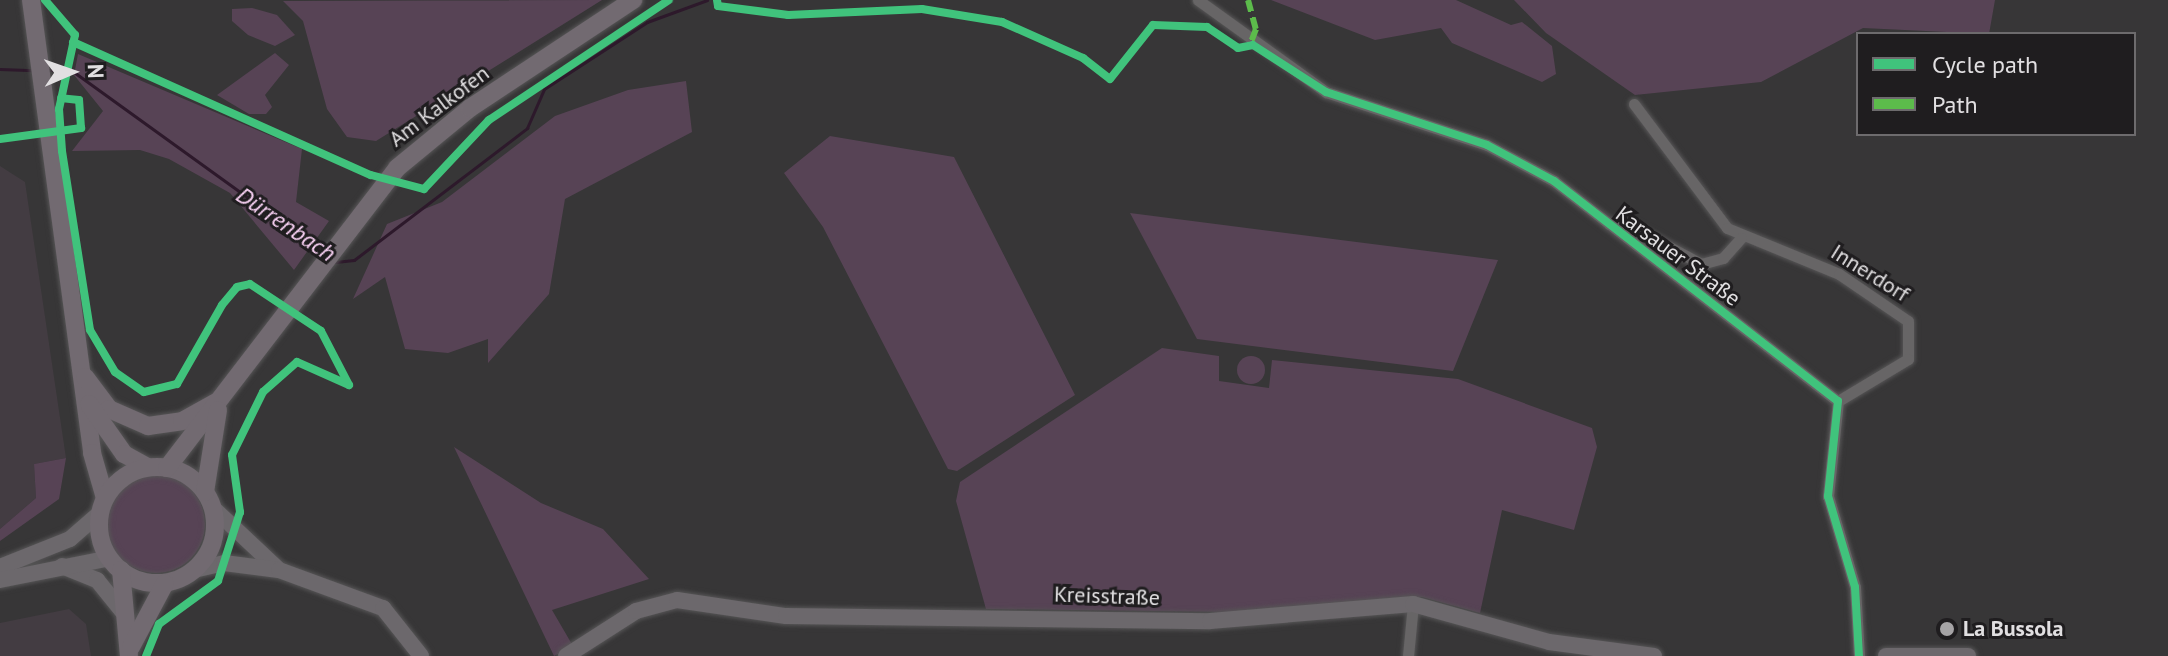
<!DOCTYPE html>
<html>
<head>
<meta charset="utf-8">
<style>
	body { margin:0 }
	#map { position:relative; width:2168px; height:656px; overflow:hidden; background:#373637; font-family:"PT Sans",sans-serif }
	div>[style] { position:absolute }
	.built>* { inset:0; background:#433c42 }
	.green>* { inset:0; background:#574355 }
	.round { border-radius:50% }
	.stream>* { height:3px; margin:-1.5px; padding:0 1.5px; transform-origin:1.5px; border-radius:1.5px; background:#2d192b }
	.roads { filter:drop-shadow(0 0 2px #565556) drop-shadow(0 0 2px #565556) }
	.street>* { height:11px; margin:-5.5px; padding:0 5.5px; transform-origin:5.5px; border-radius:5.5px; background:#676566 }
	.secondary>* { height:16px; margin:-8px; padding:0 8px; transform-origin:8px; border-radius:8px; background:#6c686c }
	.primary>* { height:18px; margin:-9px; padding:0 9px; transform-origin:9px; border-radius:9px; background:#726a71 }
	.primary>.ring { margin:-9px; padding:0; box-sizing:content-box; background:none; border:18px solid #726a71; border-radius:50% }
	.quiet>* { height:6px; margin-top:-3px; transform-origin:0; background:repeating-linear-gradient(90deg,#5cbc4b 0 12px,transparent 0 18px) }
	.cycleway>* { height:8px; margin:-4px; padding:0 4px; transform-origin:4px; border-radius:4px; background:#40c37c }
	.dots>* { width:22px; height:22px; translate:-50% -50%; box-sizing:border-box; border:4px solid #1f1d1f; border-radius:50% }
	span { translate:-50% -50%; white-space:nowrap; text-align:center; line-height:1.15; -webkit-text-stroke:6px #1f1d1f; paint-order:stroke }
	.street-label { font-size:22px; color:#e1dfe1 }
	.poi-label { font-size:22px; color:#e1dfe1; font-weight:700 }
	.left { translate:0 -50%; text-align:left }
	.water-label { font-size:24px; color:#fbd3f6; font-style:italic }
	.legend { position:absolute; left:1856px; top:32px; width:280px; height:104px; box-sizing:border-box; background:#1f1d1f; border:2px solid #6d6b6d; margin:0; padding:10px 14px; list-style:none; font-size:24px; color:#e1dfe1 }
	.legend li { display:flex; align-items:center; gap:16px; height:40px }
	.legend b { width:40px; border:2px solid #6d6b6d }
	.north { position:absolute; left:32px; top:32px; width:80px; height:80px; -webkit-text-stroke:6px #1f1d1f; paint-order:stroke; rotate:88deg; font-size:22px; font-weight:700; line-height:32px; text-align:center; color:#e1dfe1 }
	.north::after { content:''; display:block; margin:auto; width:28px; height:36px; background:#e1dfe1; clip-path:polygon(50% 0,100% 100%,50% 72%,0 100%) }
</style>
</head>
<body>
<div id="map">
	<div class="built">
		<i style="clip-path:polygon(0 166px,25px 182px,66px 458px,34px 464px,36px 498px,0 529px)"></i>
		<i style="clip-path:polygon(69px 609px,86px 624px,91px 656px,0 656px,0 623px)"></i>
	</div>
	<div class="green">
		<i style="clip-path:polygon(602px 0,376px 141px,347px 137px,327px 109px,303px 21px,283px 1px)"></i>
		<i style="clip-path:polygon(1271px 0,1456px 0,1511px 25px,1522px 22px,1552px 46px,1556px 74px,1542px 82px,1452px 43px,1441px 28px,1375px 40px)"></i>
		<i style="clip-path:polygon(1514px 0,1995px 0,1989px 34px,1863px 28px,1761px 82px,1635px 95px,1546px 33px)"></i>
		<i style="clip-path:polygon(252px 8px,277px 15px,295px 35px,275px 46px,248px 35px,232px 21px,232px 9px)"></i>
		<i style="clip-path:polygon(275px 53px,289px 65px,265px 95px,272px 107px,266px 114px,249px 114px,217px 95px)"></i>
		<i style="clip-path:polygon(78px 54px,302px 149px,296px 202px,329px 221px,294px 270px,230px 193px,169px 159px,140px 150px,72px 151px,103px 111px,74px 75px)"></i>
		<i style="clip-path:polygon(686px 81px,692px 132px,565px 199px,549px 294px,488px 363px,488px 339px,448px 353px,405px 349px,385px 277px,353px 299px,387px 224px,442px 202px,555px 116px,628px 90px)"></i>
		<i style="clip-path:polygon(830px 136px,954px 157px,1075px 395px,957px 471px,948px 469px,823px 227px,784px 173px)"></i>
		<i style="clip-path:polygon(1130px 213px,1498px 260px,1453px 371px,1197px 339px)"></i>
		<i style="clip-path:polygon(1162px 348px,1219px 356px,1219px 381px,1269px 388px,1272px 360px,1458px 379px,1592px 428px,1597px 447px,1574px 530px,1502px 510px,1480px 613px,1422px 597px,1229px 612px,986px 609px,956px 501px,960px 482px)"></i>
		<i class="round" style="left:1237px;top:356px;width:28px;height:28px"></i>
		<i style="clip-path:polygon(454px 447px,541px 503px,603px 529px,649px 579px,552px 610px,573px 646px,554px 656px)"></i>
		<i style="clip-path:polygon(66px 458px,59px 499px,0 541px,0 529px,36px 498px,34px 464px)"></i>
		<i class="round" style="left:107px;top:475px;width:98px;height:98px"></i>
	</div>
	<div class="stream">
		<i style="left:0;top:69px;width:34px;rotate:2deg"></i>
		<i style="left:45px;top:70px;width:26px"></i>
		<i style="left:71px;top:70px;width:311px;rotate:35.8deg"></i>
		<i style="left:335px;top:262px;width:19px;rotate:-6deg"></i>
		<i style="left:354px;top:260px;width:218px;rotate:-37.3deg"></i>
		<i style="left:527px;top:128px;width:43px;rotate:-66.4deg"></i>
		<i style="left:544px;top:89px;width:123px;rotate:-33deg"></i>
		<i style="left:647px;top:22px;width:64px;rotate:-20.1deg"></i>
	</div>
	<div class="roads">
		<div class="street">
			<i style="left:1198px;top:0;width:158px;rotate:35.7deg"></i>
			<i style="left:1326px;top:92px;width:169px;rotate:18.2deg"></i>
			<i style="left:1487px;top:145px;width:76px;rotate:28.2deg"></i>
			<i style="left:1554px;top:181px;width:359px;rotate:37.8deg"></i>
			<i style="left:1838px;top:401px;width:96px;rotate:96deg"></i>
			<i style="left:1828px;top:496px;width:95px;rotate:73.5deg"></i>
			<i style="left:1855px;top:587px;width:69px;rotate:86.7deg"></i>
			<i style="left:1634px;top:104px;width:155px;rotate:53.1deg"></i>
			<i style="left:1727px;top:228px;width:121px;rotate:22.3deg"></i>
			<i style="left:1839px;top:274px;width:83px;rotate:34.3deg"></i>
			<i style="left:1908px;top:321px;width:38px;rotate:90deg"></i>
			<i style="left:1908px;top:359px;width:82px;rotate:149deg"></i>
			<i style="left:1609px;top:224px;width:25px;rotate:9deg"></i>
			<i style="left:1634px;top:228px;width:76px;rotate:28.2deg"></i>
			<i style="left:1701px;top:264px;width:23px;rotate:-15deg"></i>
			<i style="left:1723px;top:258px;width:27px;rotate:-48deg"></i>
			<i style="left:1408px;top:656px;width:52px;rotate:-84.5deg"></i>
		</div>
		<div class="secondary">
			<i style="left:212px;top:507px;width:91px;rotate:43.2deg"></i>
			<i style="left:62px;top:566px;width:38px;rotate:22deg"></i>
			<i style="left:97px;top:580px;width:46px;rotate:51.1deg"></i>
			<i style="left:0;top:567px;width:75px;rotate:-21.8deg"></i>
			<i style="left:70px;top:539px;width:38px;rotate:-41deg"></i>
			<i style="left:194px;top:570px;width:31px;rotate:-13deg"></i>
			<i style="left:224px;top:563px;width:55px;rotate:7.3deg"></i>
			<i style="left:279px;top:570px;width:111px;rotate:20.1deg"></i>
			<i style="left:383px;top:608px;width:61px;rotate:51.6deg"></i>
			<i style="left:0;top:580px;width:112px;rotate:-11.3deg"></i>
			<i style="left:566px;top:656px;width:83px;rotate:-32.7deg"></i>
			<i style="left:636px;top:611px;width:42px;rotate:-15deg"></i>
			<i style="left:677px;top:600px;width:110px;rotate:8.4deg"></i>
			<i style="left:786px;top:616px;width:424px;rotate:0.7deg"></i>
			<i style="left:1210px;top:621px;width:204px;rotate:-4.8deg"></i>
			<i style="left:1413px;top:604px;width:141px;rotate:15.6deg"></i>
			<i style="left:1549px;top:642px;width:106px;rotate:7.6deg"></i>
			<i style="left:1886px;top:656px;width:82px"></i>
		</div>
		<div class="primary">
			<i style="left:31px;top:0;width:457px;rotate:82.3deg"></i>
			<i style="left:92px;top:453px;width:47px;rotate:73.9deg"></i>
			<i style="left:85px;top:377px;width:40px;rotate:53deg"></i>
			<i style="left:109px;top:409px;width:43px;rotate:23.6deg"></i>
			<i style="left:148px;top:426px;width:34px;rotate:-8deg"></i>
			<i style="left:182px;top:421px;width:38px;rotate:-29deg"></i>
			<i style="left:89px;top:404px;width:61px;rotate:55deg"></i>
			<i style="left:124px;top:454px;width:26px;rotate:29deg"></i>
			<i class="ring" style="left:99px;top:467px;width:98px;height:98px"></i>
			<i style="left:167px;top:468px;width:378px;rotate:-52.5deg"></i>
			<i style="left:397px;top:168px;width:94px;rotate:-39.4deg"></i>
			<i style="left:470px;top:108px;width:196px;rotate:-33.5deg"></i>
			<i style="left:205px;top:492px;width:83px;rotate:-81deg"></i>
			<i style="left:121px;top:570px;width:86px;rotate:84.7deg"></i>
			<i style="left:131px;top:647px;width:72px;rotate:-62deg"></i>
		</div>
	</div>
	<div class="quiet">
		<i style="left:1248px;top:0;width:30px;rotate:75deg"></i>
		<i style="left:1256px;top:29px;width:19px;rotate:111deg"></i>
	</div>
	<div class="cycleway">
		<i style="left:45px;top:0;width:46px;rotate:49.4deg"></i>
		<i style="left:75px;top:35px;width:76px;rotate:102.2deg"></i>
		<i style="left:59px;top:109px;width:42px;rotate:85.9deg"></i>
		<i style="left:62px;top:151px;width:181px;rotate:81.1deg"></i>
		<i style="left:90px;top:330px;width:49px;rotate:59.2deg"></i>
		<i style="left:115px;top:372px;width:35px;rotate:35deg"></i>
		<i style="left:144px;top:392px;width:34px;rotate:-14deg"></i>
		<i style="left:177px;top:384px;width:91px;rotate:-60.3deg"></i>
		<i style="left:222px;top:305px;width:23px;rotate:-50deg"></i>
		<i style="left:237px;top:287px;width:13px;rotate:-13deg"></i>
		<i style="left:250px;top:284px;width:85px;rotate:33.5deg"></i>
		<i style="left:321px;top:331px;width:61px;rotate:62.6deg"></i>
		<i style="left:349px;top:385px;width:57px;rotate:-156.1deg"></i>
		<i style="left:297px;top:362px;width:45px;rotate:138.6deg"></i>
		<i style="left:263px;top:392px;width:70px;rotate:116.2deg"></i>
		<i style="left:232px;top:455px;width:58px;rotate:82deg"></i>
		<i style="left:240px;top:512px;width:72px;rotate:107.7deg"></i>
		<i style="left:218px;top:581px;width:73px;rotate:143.9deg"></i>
		<i style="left:159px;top:624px;width:35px;rotate:112deg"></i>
		<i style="left:717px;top:0;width:6px;rotate:81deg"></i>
		<i style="left:718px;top:6px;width:71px;rotate:7.3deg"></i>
		<i style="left:788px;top:15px;width:134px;rotate:-2.6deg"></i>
		<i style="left:922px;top:9px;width:81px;rotate:9.2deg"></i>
		<i style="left:1002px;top:22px;width:89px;rotate:24deg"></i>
		<i style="left:1083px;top:58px;width:34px;rotate:38deg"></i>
		<i style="left:1110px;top:79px;width:69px;rotate:-51.5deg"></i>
		<i style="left:1153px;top:25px;width:54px;rotate:2.1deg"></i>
		<i style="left:1207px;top:27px;width:37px;rotate:34deg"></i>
		<i style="left:1238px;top:48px;width:15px;rotate:-11deg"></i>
		<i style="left:73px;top:42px;width:326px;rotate:24.1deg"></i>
		<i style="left:371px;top:175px;width:55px;rotate:14.8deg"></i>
		<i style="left:424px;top:189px;width:95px;rotate:-46.7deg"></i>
		<i style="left:489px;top:120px;width:216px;rotate:-33.7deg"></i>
		<i style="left:1253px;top:45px;width:87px;rotate:32.8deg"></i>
		<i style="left:1326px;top:92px;width:169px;rotate:18.2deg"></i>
		<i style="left:1487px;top:145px;width:76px;rotate:28.2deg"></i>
		<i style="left:1554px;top:181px;width:359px;rotate:37.8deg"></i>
		<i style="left:1838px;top:401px;width:96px;rotate:96deg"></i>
		<i style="left:1828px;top:496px;width:95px;rotate:73.5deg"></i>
		<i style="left:1855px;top:587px;width:69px;rotate:86.7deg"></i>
		<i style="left:0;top:139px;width:82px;rotate:-7.7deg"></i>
		<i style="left:81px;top:128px;width:28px;rotate:-94deg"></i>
		<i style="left:79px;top:100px;width:18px;rotate:-174deg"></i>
	</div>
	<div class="dots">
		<i style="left:1947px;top:629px;background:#a6a4a6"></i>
	</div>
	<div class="street-label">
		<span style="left:439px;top:106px;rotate:-37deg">Am Kalkofen</span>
		<span style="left:1678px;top:256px;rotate:37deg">Karsauer Straße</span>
		<span style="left:1870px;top:273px;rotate:32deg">Innerdorf</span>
		<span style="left:1107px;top:596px;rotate:2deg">Kreisstraße</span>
	</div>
	<div class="poi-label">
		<span class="left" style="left:1963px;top:629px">La Bussola</span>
	</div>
	<div class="water-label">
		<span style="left:286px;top:224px;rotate:34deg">Dürrenbach</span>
	</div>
	<ul class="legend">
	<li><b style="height:10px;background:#40c37c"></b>Cycle path</li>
	<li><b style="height:10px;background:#5cbc4b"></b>Path</li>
	</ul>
	<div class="north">N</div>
</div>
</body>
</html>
